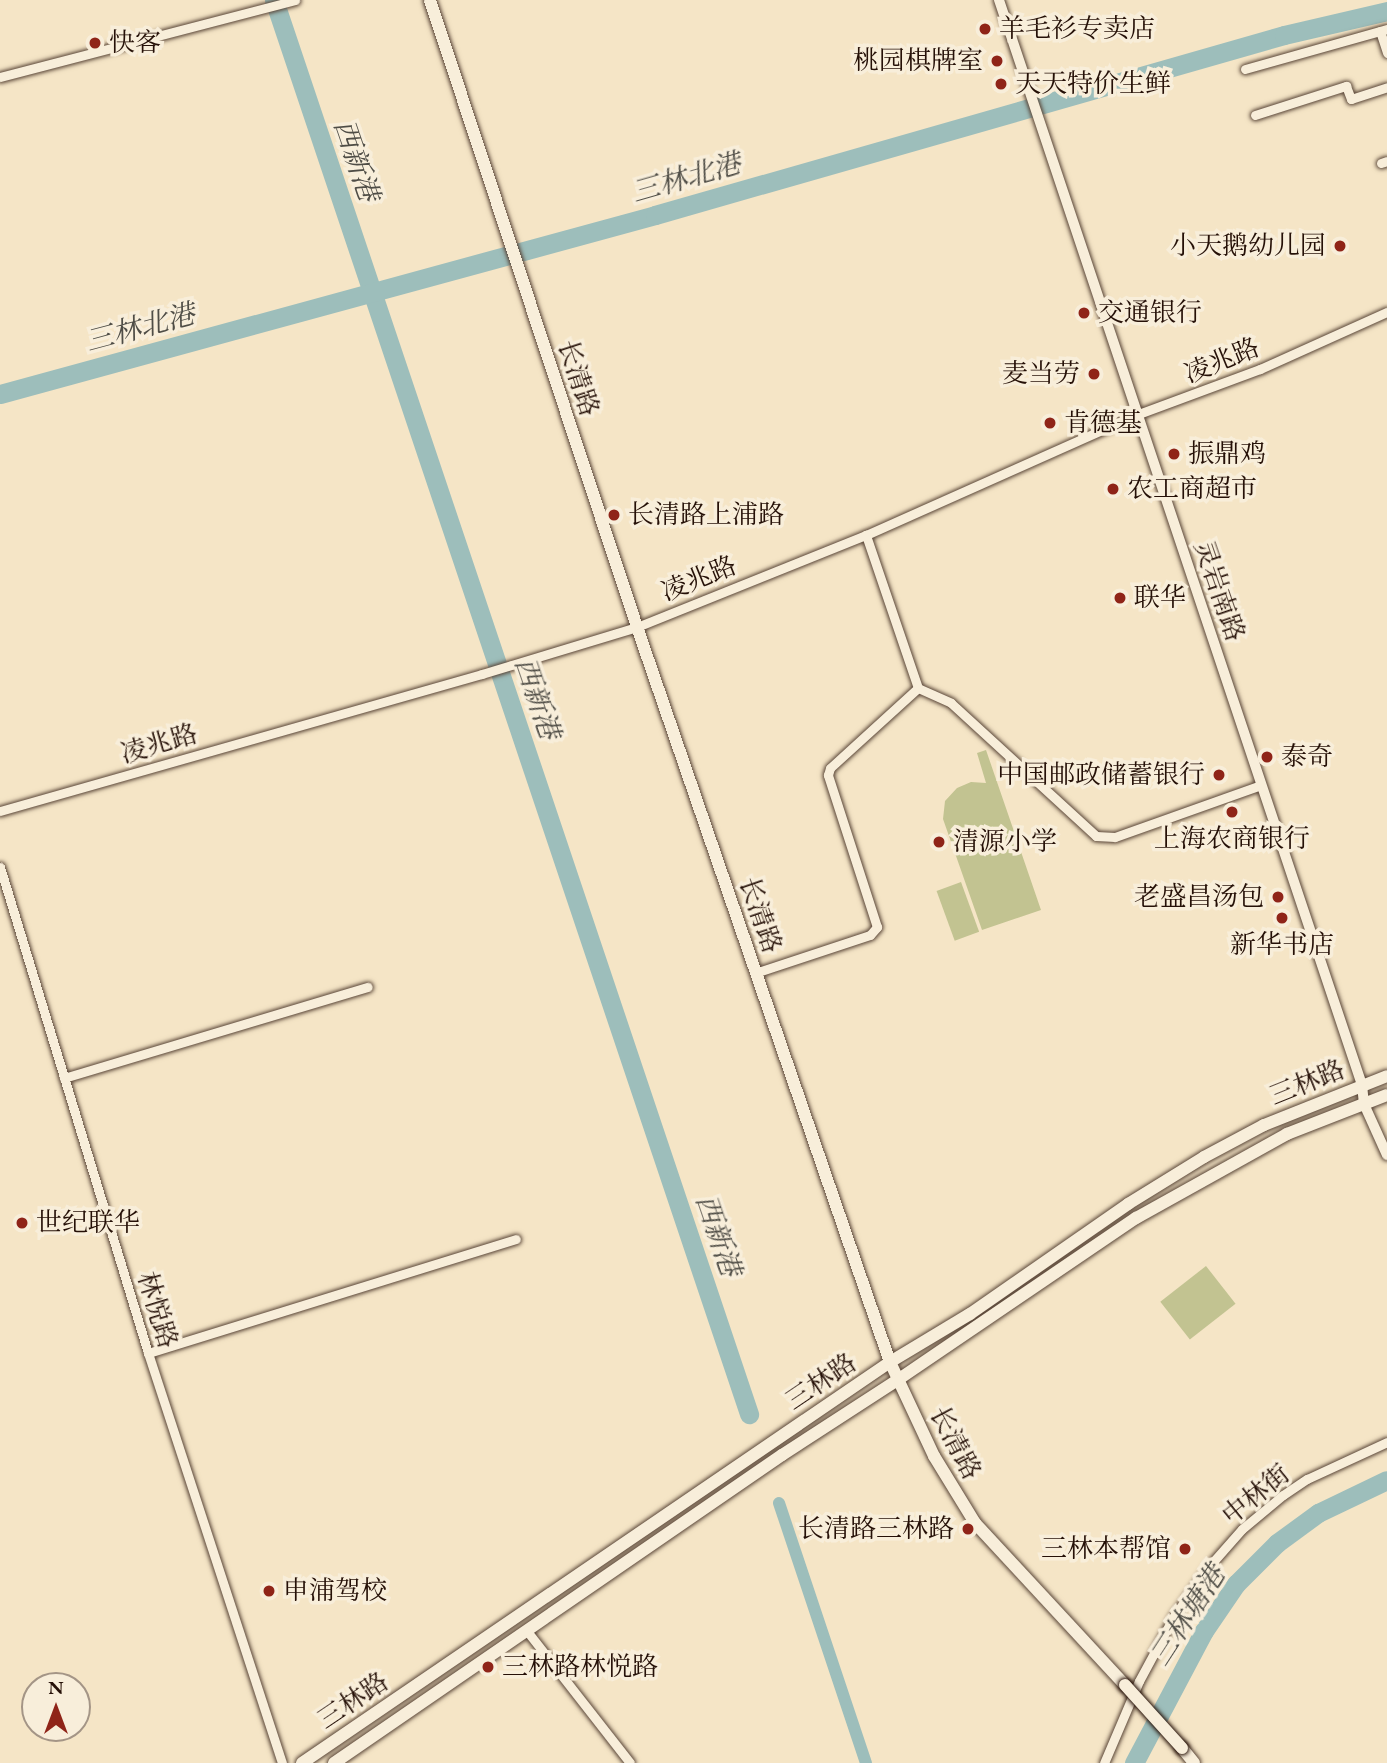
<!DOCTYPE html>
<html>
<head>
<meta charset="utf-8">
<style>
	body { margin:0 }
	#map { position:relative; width:1387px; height:1763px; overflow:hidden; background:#f5e5c6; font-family:"EB Garamond","Noto Serif SC",serif }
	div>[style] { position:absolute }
	.green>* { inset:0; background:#c2c391; transform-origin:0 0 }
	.canal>* { height:12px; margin:-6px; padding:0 6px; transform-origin:6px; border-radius:6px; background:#9dbebb }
	.river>* { height:19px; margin:-9.5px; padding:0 9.5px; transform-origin:9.5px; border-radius:9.5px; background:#9dbebb }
	.roads { filter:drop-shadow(0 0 2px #594537) drop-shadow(0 0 2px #594537) }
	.minor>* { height:9px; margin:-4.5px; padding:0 4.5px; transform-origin:4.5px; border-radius:4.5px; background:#f8eeda }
	.tertiary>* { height:10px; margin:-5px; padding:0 5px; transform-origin:5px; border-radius:5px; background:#f8eeda }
	.secondary>* { height:12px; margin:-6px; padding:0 6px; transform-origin:6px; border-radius:6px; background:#f8eeda }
	.bridges { filter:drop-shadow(0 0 2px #251007) drop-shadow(0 0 2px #251007) }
	.secondary-bridge>* { height:12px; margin:-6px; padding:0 6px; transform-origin:6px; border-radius:6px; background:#f8eeda }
	.dots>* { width:19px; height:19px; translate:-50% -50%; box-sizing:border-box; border:4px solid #f8eeda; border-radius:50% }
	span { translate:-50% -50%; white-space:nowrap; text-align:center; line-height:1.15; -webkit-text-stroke:7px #f8eeda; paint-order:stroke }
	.poi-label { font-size:26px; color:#251007 }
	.left { translate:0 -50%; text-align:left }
	.right { translate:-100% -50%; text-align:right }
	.street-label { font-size:26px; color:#251007 }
	.water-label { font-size:28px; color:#4f4d46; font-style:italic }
	.north { position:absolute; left:21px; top:1672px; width:70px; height:70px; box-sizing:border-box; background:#f8eeda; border:2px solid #a49586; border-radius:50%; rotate:0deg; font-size:19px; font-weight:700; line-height:28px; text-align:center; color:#251007 }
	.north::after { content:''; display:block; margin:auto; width:24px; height:32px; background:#8f2418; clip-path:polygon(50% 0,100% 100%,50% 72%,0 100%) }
</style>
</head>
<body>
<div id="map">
	<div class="green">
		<i style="clip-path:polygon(986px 750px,1041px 910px,982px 930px,943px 819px,945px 801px,957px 788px,971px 782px,986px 783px,977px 753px)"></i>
		<i style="left:961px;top:882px;width:53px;height:26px;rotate:70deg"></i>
		<i style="left:1206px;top:1266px;width:48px;height:58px;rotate:52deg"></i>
	</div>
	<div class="canal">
		<i style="left:779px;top:1503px;width:274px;rotate:71.5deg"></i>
	</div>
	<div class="river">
		<i style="left:274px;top:0;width:1492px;rotate:71.43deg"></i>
		<i style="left:0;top:394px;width:679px;rotate:-15.28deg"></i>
		<i style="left:655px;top:215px;width:654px;rotate:-15.97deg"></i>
		<i style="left:1284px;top:35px;width:106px;rotate:-13.1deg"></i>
		<i style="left:1134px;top:1763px;width:149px;rotate:-62.1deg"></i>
		<i style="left:1204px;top:1631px;width:57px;rotate:-55.8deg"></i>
		<i style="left:1236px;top:1584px;width:58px;rotate:-45deg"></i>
		<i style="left:1277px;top:1543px;width:51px;rotate:-36.2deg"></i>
		<i style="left:1318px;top:1513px;width:76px;rotate:-25.6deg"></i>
	</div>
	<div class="roads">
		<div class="minor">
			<i style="left:1380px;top:31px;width:23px;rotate:72deg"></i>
			<i style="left:1245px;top:69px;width:148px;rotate:-15.7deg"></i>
			<i style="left:0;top:77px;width:305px;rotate:-14.6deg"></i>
			<i style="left:1255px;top:115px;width:96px;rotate:-17.7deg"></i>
			<i style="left:1346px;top:86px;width:14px;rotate:69deg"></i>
			<i style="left:1351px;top:99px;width:38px;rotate:-18deg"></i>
			<i style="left:1381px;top:163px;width:6px;rotate:-18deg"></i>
			<i style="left:918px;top:688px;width:36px;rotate:24deg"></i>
			<i style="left:951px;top:703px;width:197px;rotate:42.5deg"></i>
			<i style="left:1096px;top:836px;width:19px;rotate:3deg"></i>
			<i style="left:1115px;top:837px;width:155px;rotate:-19.6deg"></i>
			<i style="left:0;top:811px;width:501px;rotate:-15.87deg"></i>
			<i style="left:482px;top:674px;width:162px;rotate:-16.9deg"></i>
			<i style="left:637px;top:627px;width:247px;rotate:-21.9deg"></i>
			<i style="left:866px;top:535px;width:295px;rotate:-24deg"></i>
			<i style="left:1136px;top:415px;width:132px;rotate:-20.4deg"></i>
			<i style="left:1260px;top:369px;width:139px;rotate:-24.2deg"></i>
			<i style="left:0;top:867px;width:508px;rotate:73.06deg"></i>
			<i style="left:148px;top:1353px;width:431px;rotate:71.9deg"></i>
			<i style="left:755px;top:973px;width:121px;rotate:-18.3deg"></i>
			<i style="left:870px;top:935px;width:11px;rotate:-49deg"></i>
			<i style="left:877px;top:927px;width:160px;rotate:-107.9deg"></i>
			<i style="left:828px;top:775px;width:7px;rotate:-74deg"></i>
			<i style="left:830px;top:768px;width:119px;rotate:-42.3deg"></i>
			<i style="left:918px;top:688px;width:162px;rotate:-108.8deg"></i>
			<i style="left:64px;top:1078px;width:317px;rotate:-16.7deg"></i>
			<i style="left:148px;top:1353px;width:385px;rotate:-17.2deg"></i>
			<i style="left:527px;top:1631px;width:167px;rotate:52deg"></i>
			<i style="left:1104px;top:1763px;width:89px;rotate:-66.9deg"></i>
			<i style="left:1139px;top:1681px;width:74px;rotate:-61.7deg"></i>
			<i style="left:1174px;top:1616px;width:65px;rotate:-54.4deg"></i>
			<i style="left:1212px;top:1563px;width:45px;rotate:-48.6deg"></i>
			<i style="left:1242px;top:1529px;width:53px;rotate:-39.7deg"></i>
			<i style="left:1283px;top:1495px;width:29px;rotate:-34deg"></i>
			<i style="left:1307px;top:1479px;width:88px;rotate:-24.8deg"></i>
		</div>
		<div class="tertiary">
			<i style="left:999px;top:0;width:1144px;rotate:71.5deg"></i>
			<i style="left:1362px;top:1085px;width:19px;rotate:84deg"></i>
			<i style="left:1364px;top:1104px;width:56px;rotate:65.7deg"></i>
		</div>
		<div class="secondary">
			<i style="left:430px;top:0;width:660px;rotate:71.73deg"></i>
			<i style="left:637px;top:627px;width:777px;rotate:71.01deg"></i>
			<i style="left:890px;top:1362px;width:104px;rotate:64.9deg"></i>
			<i style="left:934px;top:1456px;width:79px;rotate:58.5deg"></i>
			<i style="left:975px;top:1523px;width:221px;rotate:47.2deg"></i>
			<i style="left:1182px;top:1748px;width:19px;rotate:51deg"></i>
			<i style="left:302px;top:1763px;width:712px;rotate:-34.29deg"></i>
			<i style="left:890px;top:1362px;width:93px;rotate:-31deg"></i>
			<i style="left:970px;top:1314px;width:193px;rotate:-34.8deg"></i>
			<i style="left:1128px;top:1204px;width:89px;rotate:-31.7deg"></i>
			<i style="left:1204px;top:1157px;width:68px;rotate:-28.1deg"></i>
			<i style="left:1264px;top:1125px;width:132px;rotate:-21.7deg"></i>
			<i style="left:334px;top:1763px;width:544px;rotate:-34.51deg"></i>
			<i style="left:782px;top:1455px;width:140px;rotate:-33deg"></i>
			<i style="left:899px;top:1379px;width:287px;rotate:-34.2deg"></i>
			<i style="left:1136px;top:1218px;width:173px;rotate:-29.1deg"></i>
			<i style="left:1287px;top:1134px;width:107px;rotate:-21.3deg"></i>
		</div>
	</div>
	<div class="bridges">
		<div class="secondary-bridge">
			<i style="left:1125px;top:1685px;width:85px;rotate:47.9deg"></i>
		</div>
	</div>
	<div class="dots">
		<i style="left:985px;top:29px;background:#8f2418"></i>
		<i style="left:95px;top:43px;background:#8f2418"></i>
		<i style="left:997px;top:61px;background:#8f2418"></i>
		<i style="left:1001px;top:84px;background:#8f2418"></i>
		<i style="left:1340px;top:246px;background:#8f2418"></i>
		<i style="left:1084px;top:313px;background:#8f2418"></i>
		<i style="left:1094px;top:374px;background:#8f2418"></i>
		<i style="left:1050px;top:423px;background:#8f2418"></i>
		<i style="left:1174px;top:454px;background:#8f2418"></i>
		<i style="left:1113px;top:489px;background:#8f2418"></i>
		<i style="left:614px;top:515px;background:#8f2418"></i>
		<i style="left:1120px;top:598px;background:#8f2418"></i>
		<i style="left:1267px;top:757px;background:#8f2418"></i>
		<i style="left:1219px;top:775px;background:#8f2418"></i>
		<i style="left:1232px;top:812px;background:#8f2418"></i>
		<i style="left:939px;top:842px;background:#8f2418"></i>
		<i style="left:1278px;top:897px;background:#8f2418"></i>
		<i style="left:1282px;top:918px;background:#8f2418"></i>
		<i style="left:22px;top:1223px;background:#8f2418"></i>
		<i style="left:968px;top:1529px;background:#8f2418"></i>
		<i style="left:1185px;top:1549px;background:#8f2418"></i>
		<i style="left:269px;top:1591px;background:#8f2418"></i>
		<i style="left:488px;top:1667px;background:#8f2418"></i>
	</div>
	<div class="poi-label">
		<span class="left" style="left:999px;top:29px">羊毛衫专卖店</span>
		<span class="left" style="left:109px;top:43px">快客</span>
		<span class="right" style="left:983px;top:61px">桃园棋牌室</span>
		<span class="left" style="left:1015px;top:84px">天天特价生鲜</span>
		<span class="right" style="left:1326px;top:246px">小天鹅幼儿园</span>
		<span class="left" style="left:1098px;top:313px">交通银行</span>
		<span class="right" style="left:1080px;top:374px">麦当劳</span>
		<span class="left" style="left:1064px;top:423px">肯德基</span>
		<span class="left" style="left:1188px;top:454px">振鼎鸡</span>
		<span class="left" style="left:1127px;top:489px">农工商超市</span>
		<span class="left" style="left:628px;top:515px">长清路上浦路</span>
		<span class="left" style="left:1134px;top:598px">联华</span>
		<span class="left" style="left:1281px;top:757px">泰奇</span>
		<span class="right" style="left:1205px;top:775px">中国邮政储蓄银行</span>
		<span style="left:1232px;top:839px">上海农商银行</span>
		<span class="left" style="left:953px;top:842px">清源小学</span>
		<span class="right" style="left:1264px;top:897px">老盛昌汤包</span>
		<span style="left:1282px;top:945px">新华书店</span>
		<span class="left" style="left:36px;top:1223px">世纪联华</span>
		<span class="right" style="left:954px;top:1529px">长清路三林路</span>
		<span class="right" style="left:1171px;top:1549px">三林本帮馆</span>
		<span class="left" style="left:283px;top:1591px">申浦驾校</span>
		<span class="left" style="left:502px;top:1667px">三林路林悦路</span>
	</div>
	<div class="street-label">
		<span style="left:1222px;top:361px;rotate:-22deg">凌兆路</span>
		<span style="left:578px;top:378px;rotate:72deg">长清路</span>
		<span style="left:699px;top:579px;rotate:-22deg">凌兆路</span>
		<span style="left:1219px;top:591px;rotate:71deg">灵岩南路</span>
		<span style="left:159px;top:744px;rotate:-16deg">凌兆路</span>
		<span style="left:760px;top:915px;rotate:71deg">长清路</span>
		<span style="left:1307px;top:1083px;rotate:-22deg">三林路</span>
		<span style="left:157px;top:1310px;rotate:73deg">林悦路</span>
		<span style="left:821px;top:1382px;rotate:-34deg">三林路</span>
		<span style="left:955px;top:1443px;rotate:62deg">长清路</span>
		<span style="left:1256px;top:1495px;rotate:-39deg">中林街</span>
		<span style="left:353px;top:1701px;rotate:-34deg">三林路</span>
	</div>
	<div class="water-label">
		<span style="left:357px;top:160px;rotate:71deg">西新港</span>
		<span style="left:686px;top:177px;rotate:-16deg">三林北港</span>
		<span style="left:140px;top:327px;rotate:-15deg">三林北港</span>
		<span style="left:538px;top:698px;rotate:71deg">西新港</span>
		<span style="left:719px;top:1235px;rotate:71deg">西新港</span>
		<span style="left:1187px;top:1615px;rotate:-57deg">三林塘港</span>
	</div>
	<div class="north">N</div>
</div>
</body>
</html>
